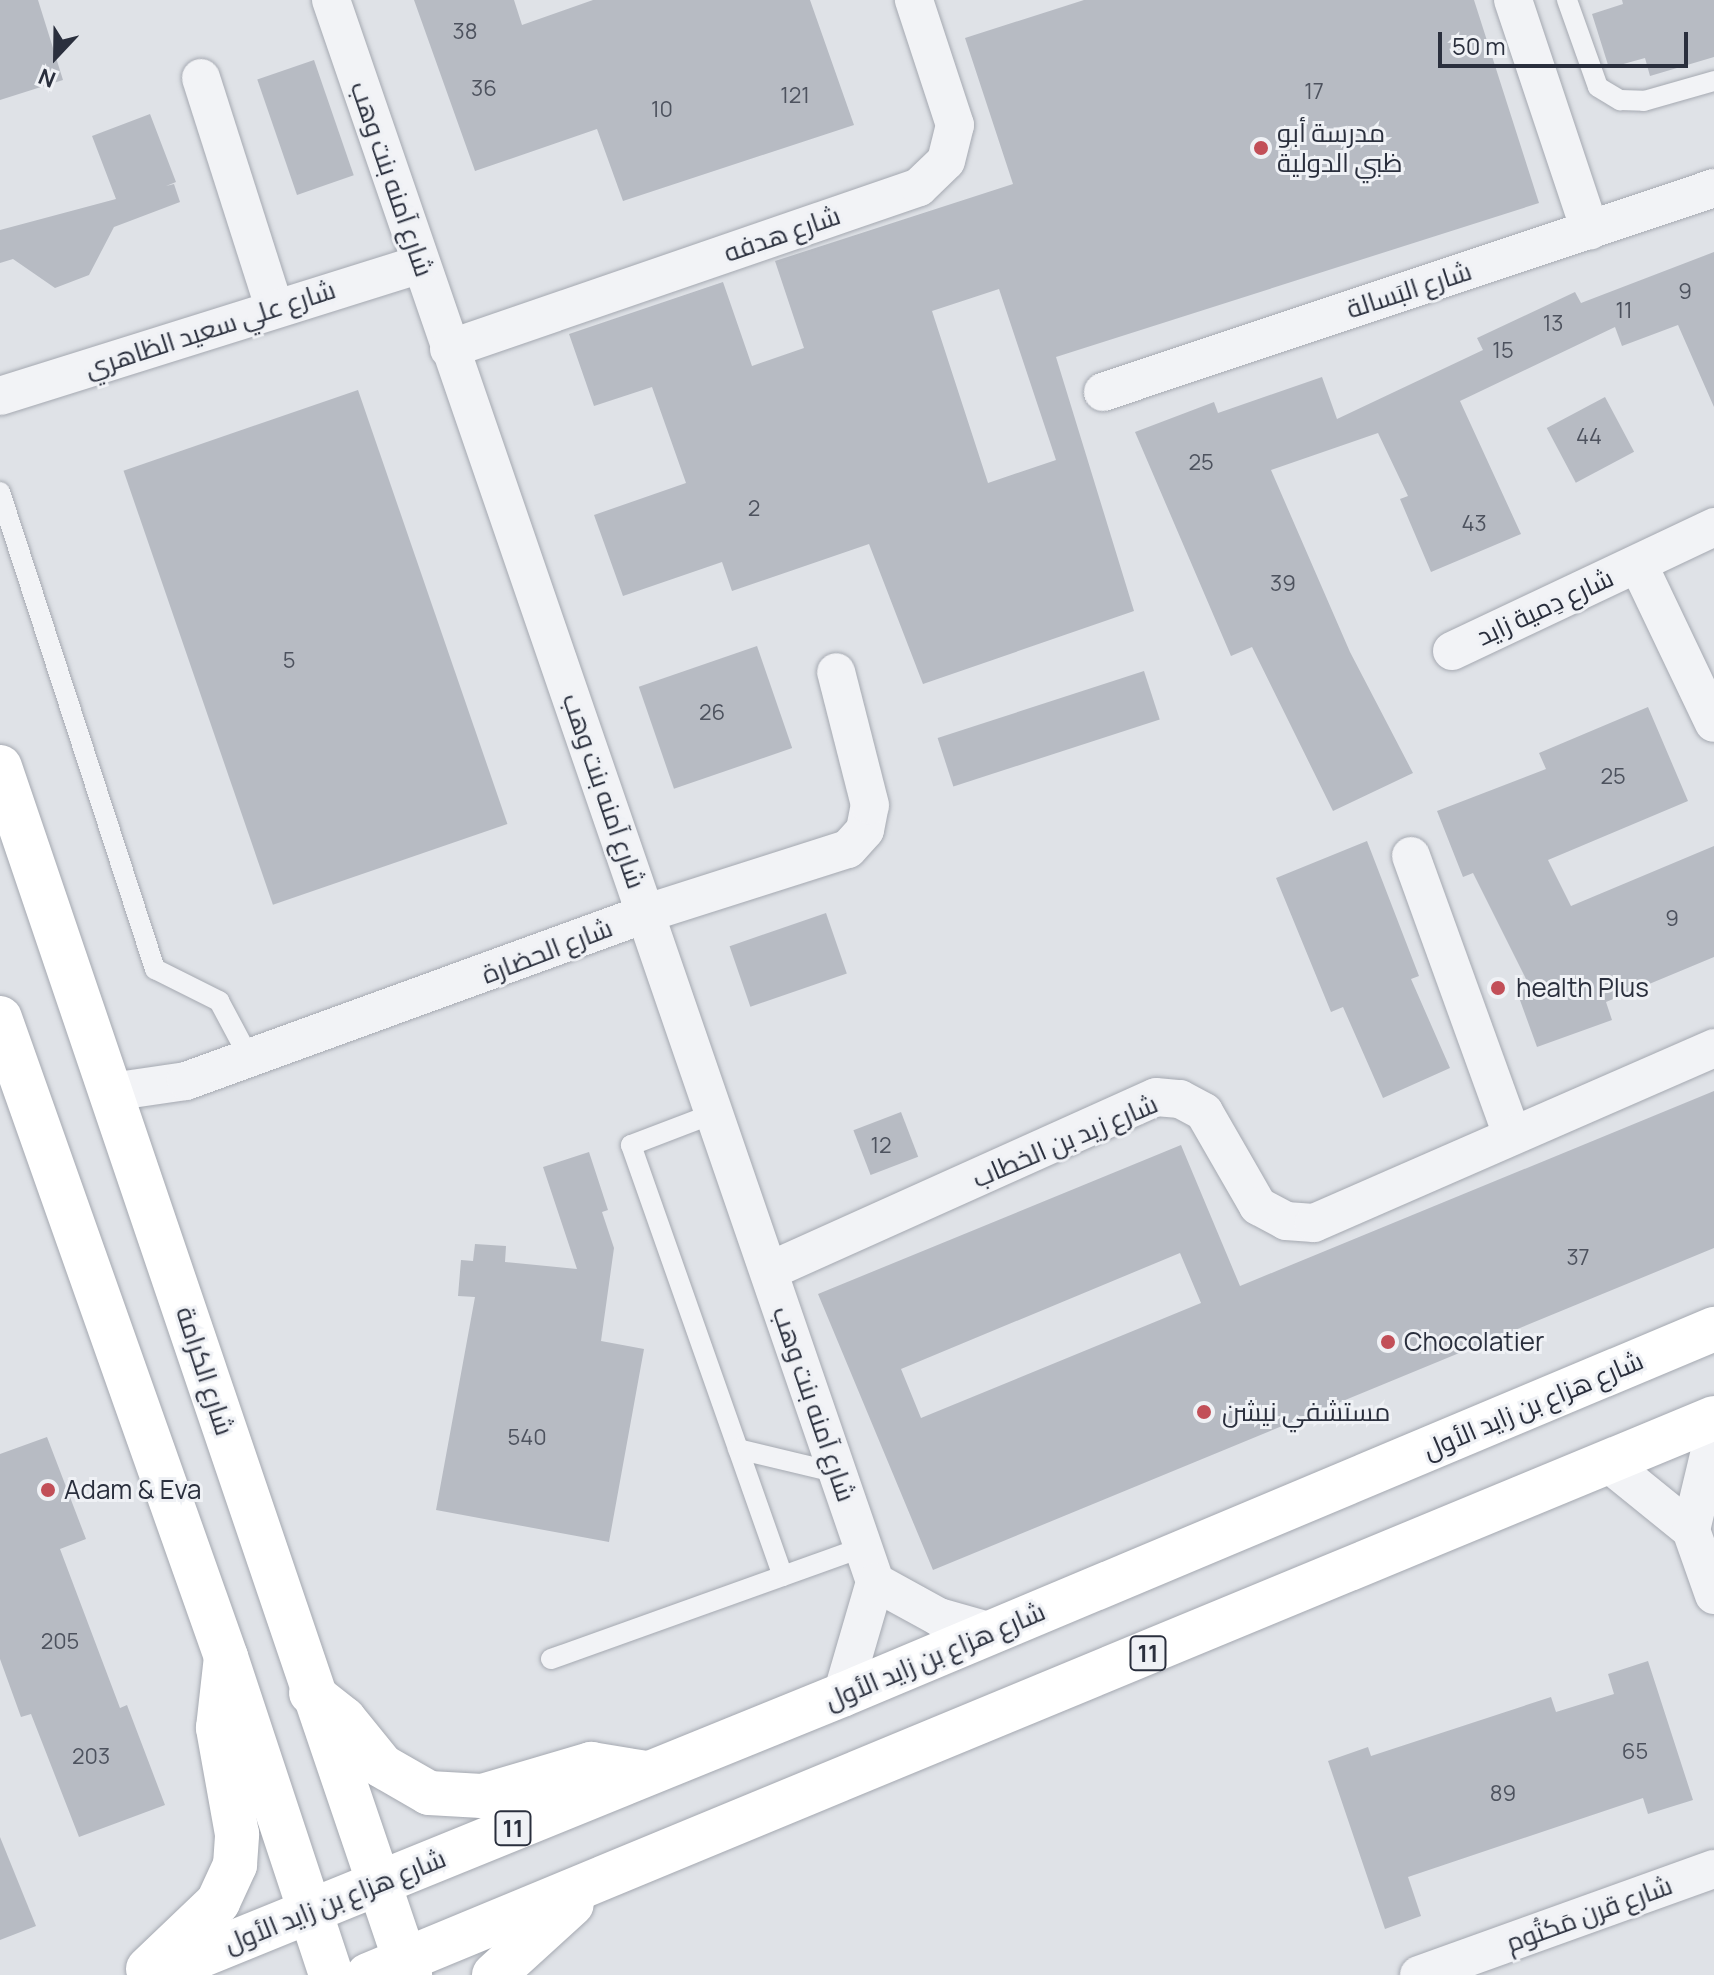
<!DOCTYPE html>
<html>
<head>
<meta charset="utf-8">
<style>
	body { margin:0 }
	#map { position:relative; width:1714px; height:1975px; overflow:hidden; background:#dfe2e7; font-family:Manrope,Cairo,sans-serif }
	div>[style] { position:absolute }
	.building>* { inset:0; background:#b7bbc3; transform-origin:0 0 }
	.roads { filter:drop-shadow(0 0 2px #a5a9b1) drop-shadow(0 0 2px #a5a9b1) }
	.lane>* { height:20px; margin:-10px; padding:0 10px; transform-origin:10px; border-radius:10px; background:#f2f3f6 }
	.street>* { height:38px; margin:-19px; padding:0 19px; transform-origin:19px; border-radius:19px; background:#f2f3f6 }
	.secondary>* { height:44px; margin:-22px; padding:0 22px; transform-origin:22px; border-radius:22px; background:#fff }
	.primary>* { height:44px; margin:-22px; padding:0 22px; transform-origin:22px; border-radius:22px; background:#fff }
	.dots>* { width:22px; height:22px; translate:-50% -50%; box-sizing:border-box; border:4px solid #eff1f5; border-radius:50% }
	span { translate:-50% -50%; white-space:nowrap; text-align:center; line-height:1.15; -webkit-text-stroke:6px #eff1f5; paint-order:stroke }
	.number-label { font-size:22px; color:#4d525e }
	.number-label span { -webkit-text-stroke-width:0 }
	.shield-label span { padding:2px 6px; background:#eff1f5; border:2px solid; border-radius:6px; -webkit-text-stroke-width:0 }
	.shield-label { font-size:24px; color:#2a2f3d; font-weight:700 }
	.poi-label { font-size:26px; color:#2a2f3d }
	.left { translate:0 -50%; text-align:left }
	.street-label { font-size:26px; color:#2a2f3d }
	.north { position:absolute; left:16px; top:16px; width:80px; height:80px; -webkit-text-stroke:6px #eff1f5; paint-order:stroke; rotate:202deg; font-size:22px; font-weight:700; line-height:32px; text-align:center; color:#2a2f3d }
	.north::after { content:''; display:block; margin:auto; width:28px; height:36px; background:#2a2f3d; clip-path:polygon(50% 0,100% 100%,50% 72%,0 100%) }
	.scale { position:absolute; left:1438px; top:32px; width:250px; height:36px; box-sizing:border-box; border:4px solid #2a2f3d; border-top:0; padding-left:10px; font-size:24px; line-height:28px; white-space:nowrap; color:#2a2f3d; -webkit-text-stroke:6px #eff1f5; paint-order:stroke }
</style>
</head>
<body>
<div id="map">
	<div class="building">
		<i style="clip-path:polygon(0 0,38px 0,63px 80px,0 100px)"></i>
		<i style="clip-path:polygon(414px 0,514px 0,522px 25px,593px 0,810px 0,854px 125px,623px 201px,597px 129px,475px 171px)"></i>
		<i style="clip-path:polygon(evenodd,1084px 0,1474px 0,1539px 203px,1056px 357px,1134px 611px,923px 684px,869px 544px,732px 591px,722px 562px,623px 596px,594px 515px,686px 483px,652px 387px,594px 406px,569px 334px,723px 282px,752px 366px,804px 348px,775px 261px,1013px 184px,965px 38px,1084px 0,999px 289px,1056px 460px,988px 483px,932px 311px,999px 289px)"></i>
		<i style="clip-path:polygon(1622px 0,1714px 0,1714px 57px,1650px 76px,1645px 58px,1609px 68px,1592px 14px,1623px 4px)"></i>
		<i style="left:314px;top:60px;width:122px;height:60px;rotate:71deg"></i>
		<i style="clip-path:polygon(150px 114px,176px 182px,166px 186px,174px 184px,180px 202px,114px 227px,89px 275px,55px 288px,13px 259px,0 263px,0 230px,116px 199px,92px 136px)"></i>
		<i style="clip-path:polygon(1714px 252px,1714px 407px,1678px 325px,1622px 346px,1615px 327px,1460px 401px,1521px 534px,1431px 572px,1400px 499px,1408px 496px,1378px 433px,1271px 470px,1350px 652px,1413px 773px,1333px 811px,1252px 647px,1231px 656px,1135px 432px,1214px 402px,1218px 413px,1322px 377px,1337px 419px,1483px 350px,1477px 338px,1575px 292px,1581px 303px)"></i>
		<i style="left:358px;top:390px;width:459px;height:248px;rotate:71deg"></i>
		<i style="left:1605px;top:397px;width:62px;height:66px;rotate:62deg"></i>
		<i style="left:757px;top:646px;width:108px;height:125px;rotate:71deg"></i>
		<i style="left:1144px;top:671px;width:51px;height:217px;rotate:72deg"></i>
		<i style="clip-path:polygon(1648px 707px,1688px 801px,1548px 860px,1571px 906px,1714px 846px,1714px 957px,1606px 1002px,1612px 1020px,1537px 1047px,1517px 992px,1530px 987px,1473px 873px,1463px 877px,1437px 811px,1546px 769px,1539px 753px)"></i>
		<i style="clip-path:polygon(1367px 841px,1419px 976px,1411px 979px,1450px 1068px,1383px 1098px,1343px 1007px,1331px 1012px,1276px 878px)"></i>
		<i style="left:826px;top:913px;width:64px;height:102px;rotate:71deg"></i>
		<i style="clip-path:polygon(evenodd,1714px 1091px,1714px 1248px,933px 1570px,818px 1294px,1181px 1145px,1240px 1286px,1714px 1091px,1180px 1253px,1201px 1303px,921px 1418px,901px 1369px,1180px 1253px)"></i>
		<i style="left:901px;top:1112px;width:48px;height:51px;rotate:69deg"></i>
		<i style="clip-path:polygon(589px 1152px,608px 1210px,602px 1212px,614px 1248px,601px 1341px,644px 1349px,609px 1542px,436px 1510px,475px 1297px,458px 1296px,461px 1260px,473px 1261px,475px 1244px,506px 1246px,505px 1262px,577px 1269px,543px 1167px)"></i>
		<i style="clip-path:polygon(47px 1437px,86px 1539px,60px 1549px,120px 1708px,127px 1705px,165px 1805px,79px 1837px,31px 1714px,21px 1717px,0 1659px,0 1454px)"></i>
		<i style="clip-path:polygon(1648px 1661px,1693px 1800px,1648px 1814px,1643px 1798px,1408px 1877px,1421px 1916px,1385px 1929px,1328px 1761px,1368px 1747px,1371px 1756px,1551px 1697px,1556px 1712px,1614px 1694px,1608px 1674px)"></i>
		<i style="clip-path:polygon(0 1837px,36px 1926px,0 1940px)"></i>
	</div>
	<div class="roads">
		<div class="lane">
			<i style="left:1567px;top:0;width:92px;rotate:70.4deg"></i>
			<i style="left:1598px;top:87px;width:26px;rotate:31deg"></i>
			<i style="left:1620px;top:100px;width:24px;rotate:2deg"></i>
			<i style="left:1644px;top:101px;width:73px;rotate:-15.9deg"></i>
			<i style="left:0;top:492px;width:502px;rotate:72deg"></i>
			<i style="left:155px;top:969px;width:72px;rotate:26.6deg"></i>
			<i style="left:219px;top:1001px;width:66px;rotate:61.9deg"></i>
			<i style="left:715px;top:1113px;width:90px;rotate:159.1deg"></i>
			<i style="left:631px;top:1145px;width:457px;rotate:70.6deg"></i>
			<i style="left:738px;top:1449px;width:103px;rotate:13.5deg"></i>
			<i style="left:551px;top:1659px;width:331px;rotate:-19.7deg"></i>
		</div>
		<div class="street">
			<i style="left:331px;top:0;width:1673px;rotate:71.02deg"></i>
			<i style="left:875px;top:1582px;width:118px;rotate:106.3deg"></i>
			<i style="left:1513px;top:0;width:243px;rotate:71.5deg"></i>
			<i style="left:201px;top:78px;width:240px;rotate:72.3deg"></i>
			<i style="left:449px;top:349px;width:497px;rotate:-19deg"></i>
			<i style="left:919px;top:187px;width:37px;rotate:-44deg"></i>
			<i style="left:946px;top:161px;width:37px;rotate:-76deg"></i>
			<i style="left:955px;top:125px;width:132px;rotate:-108.2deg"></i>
			<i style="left:1103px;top:392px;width:644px;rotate:-18.46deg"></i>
			<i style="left:0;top:396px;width:440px;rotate:-17.4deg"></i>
			<i style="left:1638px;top:564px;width:176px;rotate:64.5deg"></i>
			<i style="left:1452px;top:651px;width:290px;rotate:-25.3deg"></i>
			<i style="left:1411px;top:856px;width:297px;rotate:70.1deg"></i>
			<i style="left:111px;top:1092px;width:76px;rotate:-8.3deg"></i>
			<i style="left:186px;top:1081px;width:491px;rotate:-20deg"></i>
			<i style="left:647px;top:913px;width:211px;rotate:-17.7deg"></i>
			<i style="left:848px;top:849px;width:25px;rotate:-48deg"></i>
			<i style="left:865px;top:830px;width:25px;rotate:-79deg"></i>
			<i style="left:870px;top:805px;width:137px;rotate:-104.3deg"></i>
			<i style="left:769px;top:1271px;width:424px;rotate:-24.2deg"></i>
			<i style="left:1156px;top:1097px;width:24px;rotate:5deg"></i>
			<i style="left:1180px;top:1099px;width:27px;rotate:28deg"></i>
			<i style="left:1204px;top:1112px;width:108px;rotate:60.1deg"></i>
			<i style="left:1258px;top:1206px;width:32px;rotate:28deg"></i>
			<i style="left:1286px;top:1221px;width:28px;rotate:4deg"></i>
			<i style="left:1314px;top:1223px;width:437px;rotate:-23.6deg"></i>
			<i style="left:1607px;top:1462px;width:108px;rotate:39deg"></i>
			<i style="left:1691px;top:1530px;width:69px;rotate:70.5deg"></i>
			<i style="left:1691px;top:1530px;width:99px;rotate:-76.5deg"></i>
			<i style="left:875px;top:1582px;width:73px;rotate:28.7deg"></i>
			<i style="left:939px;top:1617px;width:55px;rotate:15.8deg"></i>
			<i style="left:1419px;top:1975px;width:313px;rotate:-19.8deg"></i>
		</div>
		<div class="secondary">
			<i style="left:0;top:767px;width:1276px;rotate:71.25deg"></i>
			<i style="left:0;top:1018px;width:678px;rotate:70.52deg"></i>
			<i style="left:226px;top:1657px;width:335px;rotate:71.7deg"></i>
		</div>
		<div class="primary">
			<i style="left:311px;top:1693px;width:42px;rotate:38.2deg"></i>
			<i style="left:344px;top:1719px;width:60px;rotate:51deg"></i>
			<i style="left:382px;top:1766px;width:54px;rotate:29.9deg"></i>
			<i style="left:429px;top:1793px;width:53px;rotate:3.2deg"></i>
			<i style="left:482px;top:1796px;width:114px;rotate:-16.4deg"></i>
			<i style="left:591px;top:1764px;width:56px;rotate:9.3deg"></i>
			<i style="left:148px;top:1969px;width:97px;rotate:-43.7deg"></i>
			<i style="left:218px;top:1902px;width:41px;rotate:-65.3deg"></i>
			<i style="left:235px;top:1865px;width:31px;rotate:-86deg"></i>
			<i style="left:237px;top:1834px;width:108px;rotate:-100.2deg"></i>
			<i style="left:218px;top:1728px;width:71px;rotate:-83.6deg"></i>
			<i style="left:153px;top:1975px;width:744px;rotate:-22.12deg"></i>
			<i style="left:842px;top:1695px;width:946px;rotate:-22.77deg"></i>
			<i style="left:368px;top:1975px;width:1457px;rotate:-22.48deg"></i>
			<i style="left:494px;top:1975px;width:105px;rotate:-42.3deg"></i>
		</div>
	</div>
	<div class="dots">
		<i style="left:1261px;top:148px;background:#c24f58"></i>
		<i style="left:1498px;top:988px;background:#c24f58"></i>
		<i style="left:1388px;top:1342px;background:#c24f58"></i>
		<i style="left:1204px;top:1412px;background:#c24f58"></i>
		<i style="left:48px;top:1490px;background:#c24f58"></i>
	</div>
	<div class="number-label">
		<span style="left:465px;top:32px">38</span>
		<span style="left:484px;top:89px">36</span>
		<span style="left:1314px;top:92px">17</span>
		<span style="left:795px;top:96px">121</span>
		<span style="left:662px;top:110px">10</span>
		<span style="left:1685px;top:292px">9</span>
		<span style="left:1624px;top:311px">11</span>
		<span style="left:1553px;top:324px">13</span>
		<span style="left:1503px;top:351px">15</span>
		<span style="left:1589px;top:437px">44</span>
		<span style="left:1201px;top:463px">25</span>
		<span style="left:754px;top:509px">2</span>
		<span style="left:1474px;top:524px">43</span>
		<span style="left:1283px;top:584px">39</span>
		<span style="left:289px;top:661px">5</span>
		<span style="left:712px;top:713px">26</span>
		<span style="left:1613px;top:777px">25</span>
		<span style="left:1672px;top:919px">9</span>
		<span style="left:881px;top:1146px">12</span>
		<span style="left:1578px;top:1258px">37</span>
		<span style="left:527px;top:1438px">540</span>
		<span style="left:60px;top:1642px">205</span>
		<span style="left:1635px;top:1752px">65</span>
		<span style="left:91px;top:1757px">203</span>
		<span style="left:1503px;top:1794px">89</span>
	</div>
	<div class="shield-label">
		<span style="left:1148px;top:1653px">11</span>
		<span style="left:513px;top:1828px">11</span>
	</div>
	<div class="poi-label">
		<span class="left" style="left:1277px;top:148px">مدرسة أبو<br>ظبي الدولية</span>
		<span class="left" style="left:1516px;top:988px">health Plus</span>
		<span class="left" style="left:1404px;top:1342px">Chocolatier</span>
		<span class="left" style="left:1222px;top:1412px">مستشفي نيشن</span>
		<span class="left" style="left:64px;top:1490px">Adam &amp; Eva</span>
	</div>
	<div class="street-label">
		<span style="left:392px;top:179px;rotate:71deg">شارع آمنه بنت وهب</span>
		<span style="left:782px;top:234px;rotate:-19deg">شارع هدفه</span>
		<span style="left:1409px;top:290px;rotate:-18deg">شارع البَسالة</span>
		<span style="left:210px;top:329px;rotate:-18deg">شارع علي سعيد الظاهري</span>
		<span style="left:1545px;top:607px;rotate:-25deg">شارع دِمية زايد</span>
		<span style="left:604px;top:791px;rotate:71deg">شارع آمنه بنت وهب</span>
		<span style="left:547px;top:951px;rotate:-21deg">شارع الحضارة</span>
		<span style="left:1065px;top:1141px;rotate:-23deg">شارع زيد بن الخطاب</span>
		<span style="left:205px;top:1371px;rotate:72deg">شارع الكرامة</span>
		<span style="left:814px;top:1404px;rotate:71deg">شارع آمنه بنت وهب</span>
		<span style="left:1533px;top:1405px;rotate:-23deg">شارع هزاع بن زايد الأول</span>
		<span style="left:935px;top:1656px;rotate:-23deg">شارع هزاع بن زايد الأول</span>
		<span style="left:335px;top:1901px;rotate:-22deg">شارع هزاع بن زايد الأول</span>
		<span style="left:1589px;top:1914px;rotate:-20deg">شارع قرن مَكتُوم</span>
	</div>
	<div class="north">N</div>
	<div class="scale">50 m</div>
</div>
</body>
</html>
